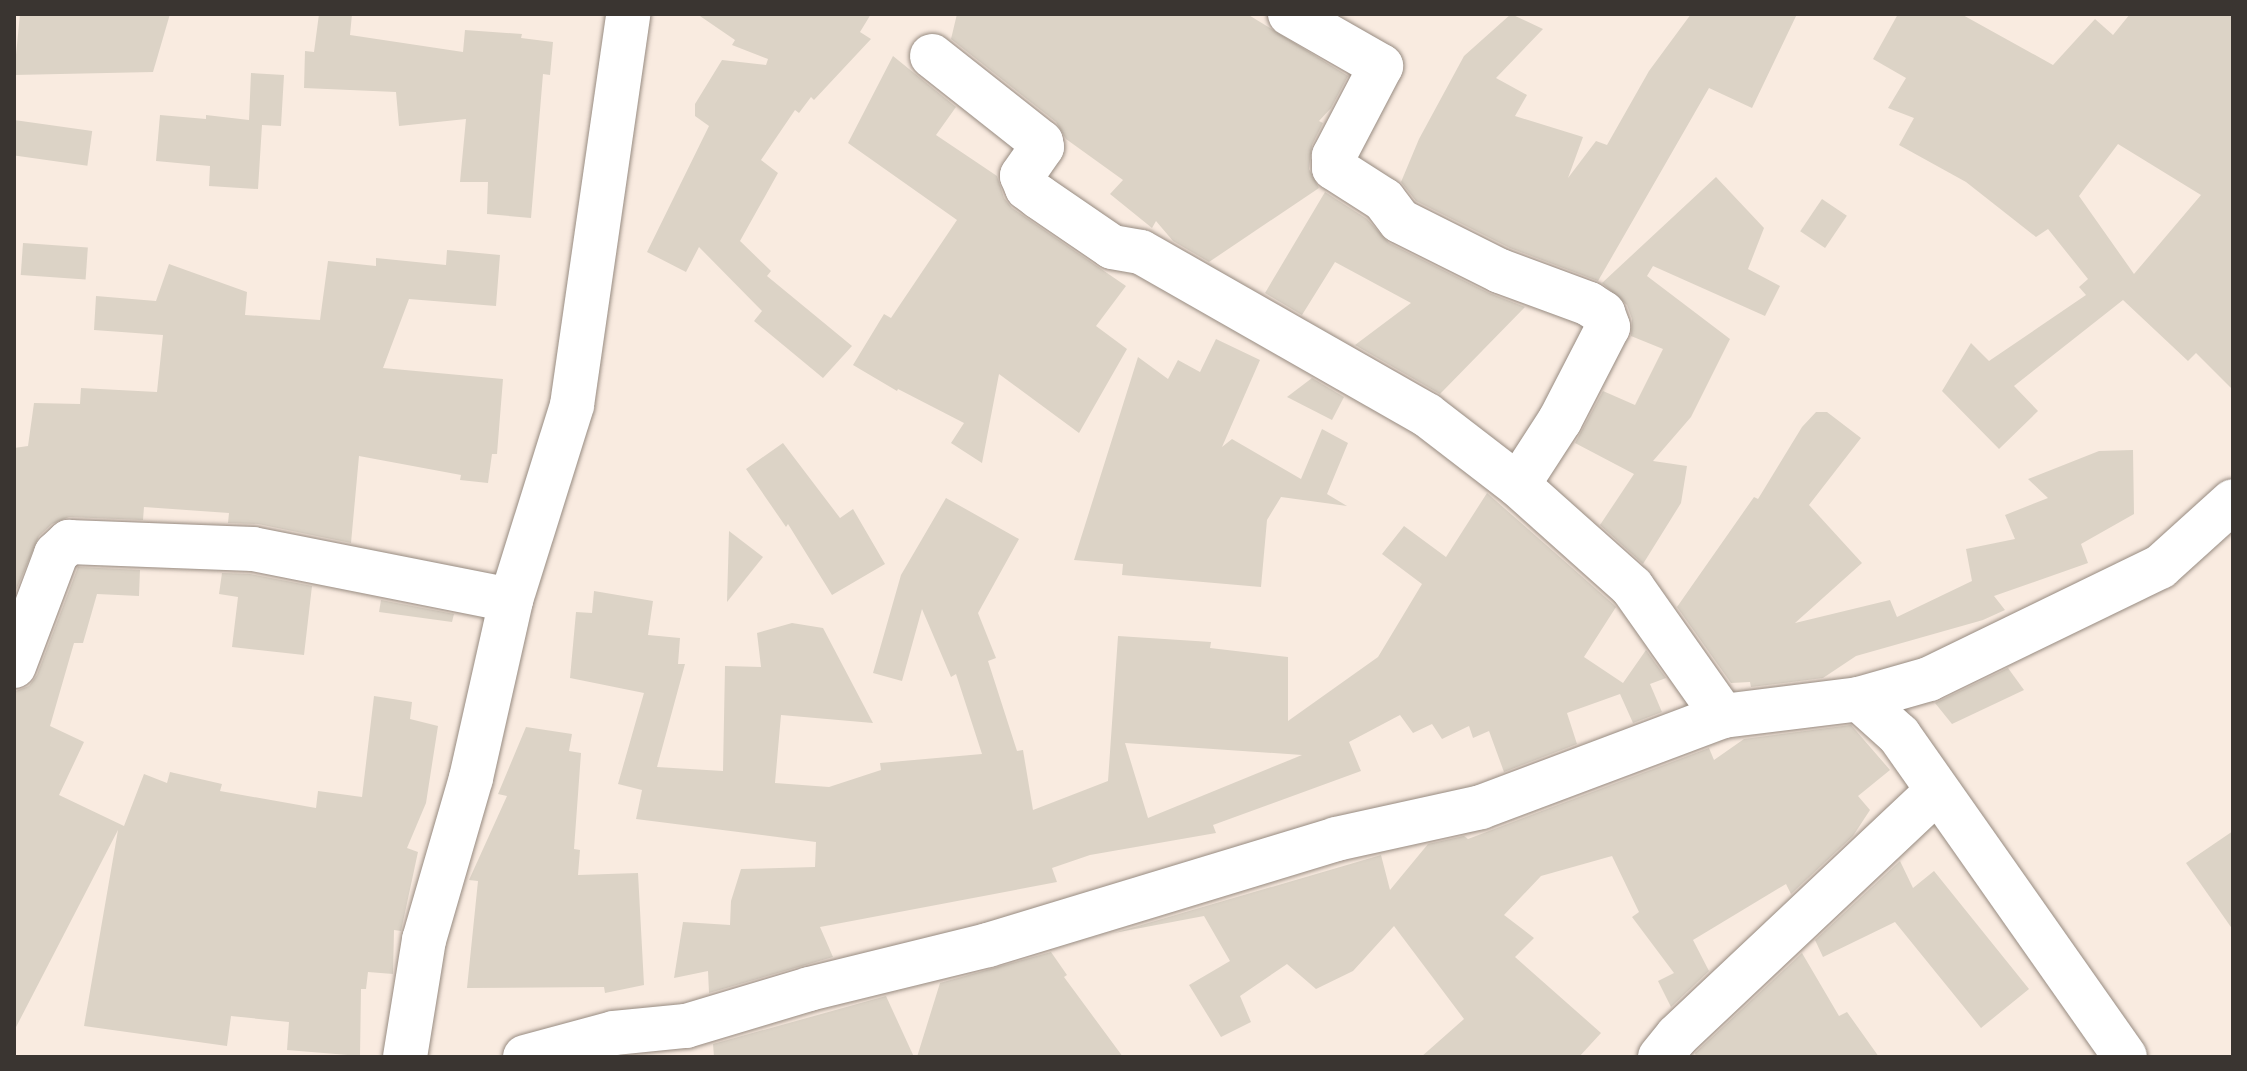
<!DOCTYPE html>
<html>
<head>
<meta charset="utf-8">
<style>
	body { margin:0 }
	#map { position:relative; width:2247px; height:1071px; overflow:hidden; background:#f9ebe0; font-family:"IBM Plex Serif",serif }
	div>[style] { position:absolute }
	.building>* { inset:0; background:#dcd3c6; transform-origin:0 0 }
	.roads { filter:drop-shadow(0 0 2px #978b81) drop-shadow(0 0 2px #978b81) }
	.minor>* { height:44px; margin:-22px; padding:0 22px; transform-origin:22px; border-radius:22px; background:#fff }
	span { translate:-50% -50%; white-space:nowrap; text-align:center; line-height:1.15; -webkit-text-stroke:7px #fff; paint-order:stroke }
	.frame { position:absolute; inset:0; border:16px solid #3a3531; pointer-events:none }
</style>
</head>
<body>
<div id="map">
	<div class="building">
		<i style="clip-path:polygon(20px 14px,170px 14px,153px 72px,14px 75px)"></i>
		<i style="clip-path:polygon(319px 14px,352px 14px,350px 35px,463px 52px,465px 30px,522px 34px,521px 38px,553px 42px,550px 75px,543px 74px,531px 218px,487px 214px,488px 182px,460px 182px,466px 119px,399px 126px,396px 92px,304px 88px,305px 51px,314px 52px)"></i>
		<i style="clip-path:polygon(697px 14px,871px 14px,860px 32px,871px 39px,814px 100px,811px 97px,799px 113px,795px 110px,761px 160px,778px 173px,740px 241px,771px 271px,767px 276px,852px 346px,823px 378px,754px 321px,762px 311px,699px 247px,686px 272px,647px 252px,709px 126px,695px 116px,695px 104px,722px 60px,766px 65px,768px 59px,732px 45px,735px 40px)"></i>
		<i style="clip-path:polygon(957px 14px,1247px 14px,1348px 76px,1331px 108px,1319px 121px,1323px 123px,1312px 145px,1309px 169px,1319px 188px,1209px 262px,1173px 241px,1156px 221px,1152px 228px,1110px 194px,1123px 180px,1066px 139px,1056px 122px,951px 39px)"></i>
		<i style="clip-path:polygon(1511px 14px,1543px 29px,1496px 78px,1527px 95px,1515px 116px,1583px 137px,1568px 178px,1596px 141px,1607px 145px,1649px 71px,1691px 14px,1797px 14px,1752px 108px,1709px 88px,1598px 281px,1510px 248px,1416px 201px,1401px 182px,1419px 139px,1464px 56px)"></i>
		<i style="clip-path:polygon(evenodd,1898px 14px,1961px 14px,2053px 65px,2095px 19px,2113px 35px,2130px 14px,2233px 14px,2233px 390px,2196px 353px,2188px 361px,2123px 300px,2014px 386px,2038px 411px,1999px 449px,1942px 391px,1971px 343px,1989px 361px,2086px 295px,2079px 287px,2088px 279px,2048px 229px,2036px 237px,1966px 182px,1899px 145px,1914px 118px,1888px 108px,1906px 78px,1873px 59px,1898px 14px,2118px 144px,2201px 195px,2134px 274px,2079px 196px,2118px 144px)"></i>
		<i style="clip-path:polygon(893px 56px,956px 107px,936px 135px,997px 176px,1004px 198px,1012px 208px,1126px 286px,1096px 326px,1127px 349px,1079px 433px,999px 374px,982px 463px,951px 443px,964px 423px,898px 389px,897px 391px,853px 365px,884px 314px,891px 318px,957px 220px,848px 143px)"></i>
		<i style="clip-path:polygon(251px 73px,284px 75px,281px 126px,262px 125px,258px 189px,209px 186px,210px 166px,156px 161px,160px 115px,206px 119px,206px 115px,249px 120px)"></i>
		<i style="left:14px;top:120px;width:79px;height:35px;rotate:8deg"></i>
		<i style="clip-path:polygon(1716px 177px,1764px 228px,1748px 269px,1780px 286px,1765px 316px,1653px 266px,1647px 276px,1730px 339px,1691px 417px,1653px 461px,1687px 466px,1681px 503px,1643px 564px,1600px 525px,1634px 474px,1575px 443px,1603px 391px,1635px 405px,1663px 349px,1631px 336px,1632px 319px,1627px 305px,1602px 283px)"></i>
		<i style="clip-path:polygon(1325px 192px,1367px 219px,1389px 243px,1489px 293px,1525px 307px,1440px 394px,1355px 345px,1411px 303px,1335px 262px,1302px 315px,1265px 293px)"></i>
		<i style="left:1822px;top:199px;width:30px;height:39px;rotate:34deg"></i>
		<i style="left:23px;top:243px;width:65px;height:32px;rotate:4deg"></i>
		<i style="clip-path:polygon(447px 250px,500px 255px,496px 306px,409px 299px,383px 368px,503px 379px,497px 454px,492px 454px,488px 483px,460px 480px,461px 475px,359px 456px,351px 543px,258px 524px,228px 523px,229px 513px,144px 507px,143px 520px,69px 517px,52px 524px,39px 536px,14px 595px,14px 448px,28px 446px,34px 403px,80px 404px,81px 388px,157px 392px,163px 335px,94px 330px,96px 296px,156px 301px,169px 264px,247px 292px,245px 315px,320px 320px,328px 261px,376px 266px,376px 258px,446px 265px)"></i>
		<i style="clip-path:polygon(1216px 339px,1260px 360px,1222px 447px,1232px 439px,1301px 479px,1322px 429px,1348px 443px,1327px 494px,1347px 506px,1281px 497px,1267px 520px,1261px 587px,1122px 575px,1123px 564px,1074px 560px,1138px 357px,1168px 379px,1178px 360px,1200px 372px)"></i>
		<i style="clip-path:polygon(1312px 378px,1344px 397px,1332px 420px,1287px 397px)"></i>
		<i style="clip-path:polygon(1816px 412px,1827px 412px,1861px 438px,1809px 505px,1862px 563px,1795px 623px,1890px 600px,1897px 617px,1972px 581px,1966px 549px,2015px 539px,2005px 515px,2048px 498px,2028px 479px,2099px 451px,2133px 450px,2134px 514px,2081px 544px,2088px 563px,1994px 596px,2005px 610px,1983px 620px,1856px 656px,1823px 678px,1751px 687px,1750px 682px,1731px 683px,1677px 607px,1754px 497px,1758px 499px,1802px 427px)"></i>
		<i style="clip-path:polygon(783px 443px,840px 518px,853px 509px,885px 564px,832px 595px,788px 524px,786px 527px,746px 469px)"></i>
		<i style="clip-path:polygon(evenodd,1487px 493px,1613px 604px,1616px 607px,1584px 657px,1623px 683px,1646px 650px,1666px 678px,1650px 684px,1662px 712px,1633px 723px,1620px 694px,1567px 713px,1577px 744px,1504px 772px,1489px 731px,1473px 738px,1469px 726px,1442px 739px,1432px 724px,1413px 733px,1400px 715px,1349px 742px,1361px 771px,1213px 825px,1216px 833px,1090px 855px,1052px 868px,1057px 882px,820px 927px,833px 957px,709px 993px,708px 971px,674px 978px,683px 922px,730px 925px,731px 901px,741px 869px,815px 867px,816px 842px,636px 819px,642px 790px,618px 784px,644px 693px,570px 678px,576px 612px,592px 613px,594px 591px,653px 601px,648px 635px,680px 638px,678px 664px,685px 664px,657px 767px,723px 771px,725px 666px,761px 667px,757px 633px,792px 623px,823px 628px,873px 723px,781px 715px,775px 783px,829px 787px,881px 770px,880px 763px,982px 754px,956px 674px,951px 677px,922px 609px,902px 681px,873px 673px,901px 575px,946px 498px,1019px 539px,978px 613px,996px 658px,988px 661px,1017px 751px,1023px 750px,1033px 810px,1108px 781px,1118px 636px,1211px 642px,1210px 648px,1288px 657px,1288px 721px,1378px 657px,1422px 584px,1382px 554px,1404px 526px,1446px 557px,1487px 493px,1125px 743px,1288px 754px,1302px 755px,1148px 818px,1125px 743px)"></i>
		<i style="clip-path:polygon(729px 531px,763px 557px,727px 602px)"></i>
		<i style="clip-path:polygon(78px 567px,140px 570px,139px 596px,97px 594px,83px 643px,74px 643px,50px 726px,84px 742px,59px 795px,124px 826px,144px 774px,167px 783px,170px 772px,222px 784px,220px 791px,316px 808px,318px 791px,362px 797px,374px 696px,412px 702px,410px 719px,438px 726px,426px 803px,407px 848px,418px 852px,401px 931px,394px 930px,393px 974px,368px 972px,366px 989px,361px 989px,360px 1056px,287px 1050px,289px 1022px,231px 1016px,227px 1046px,84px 1026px,118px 830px,14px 1031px,14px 700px,16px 691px,29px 686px,37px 675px)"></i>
		<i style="clip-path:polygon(222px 573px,250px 574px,312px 586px,304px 655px,232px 647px,238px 597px,219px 594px)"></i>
		<i style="clip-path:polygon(381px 600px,454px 614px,452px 622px,379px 612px)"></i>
		<i style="clip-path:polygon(2008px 668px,2024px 690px,1952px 724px,1935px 703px)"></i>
		<i style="clip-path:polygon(1851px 725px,1890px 770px,1858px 796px,1870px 810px,1853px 836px,1791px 894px,1786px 884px,1693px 940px,1709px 971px,1671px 1007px,1658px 981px,1674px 973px,1632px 917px,1639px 912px,1612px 856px,1541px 876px,1504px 915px,1534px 938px,1515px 957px,1601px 1033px,1579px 1057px,1421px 1057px,1464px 1019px,1394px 926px,1353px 971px,1316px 989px,1287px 964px,1240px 996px,1251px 1022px,1221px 1037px,1189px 985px,1230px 961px,1204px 916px,1114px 933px,1381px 855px,1390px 890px,1428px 844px,1464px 836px,1468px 839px,1709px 748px,1714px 760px,1744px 739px)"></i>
		<i style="clip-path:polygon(526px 727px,572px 734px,569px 751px,581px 753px,574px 849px,580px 850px,578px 875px,638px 873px,644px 985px,605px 993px,604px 987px,467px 988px,478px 881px,469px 880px,507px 796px,498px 794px)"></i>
		<i style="clip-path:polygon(2233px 831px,2233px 930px,2186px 863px)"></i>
		<i style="clip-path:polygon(1900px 861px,1913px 888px,1934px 871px,2029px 989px,1981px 1028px,1895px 922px,1823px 957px,1815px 940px)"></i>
		<i style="clip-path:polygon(1051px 952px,1067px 975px,1064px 977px,1123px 1057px,917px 1057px,940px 983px)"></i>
		<i style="clip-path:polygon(1802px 953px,1839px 1016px,1847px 1012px,1879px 1057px,1696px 1057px,1695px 1053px)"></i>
		<i style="clip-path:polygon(886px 996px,914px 1057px,714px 1057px,713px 1044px)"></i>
	</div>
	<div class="roads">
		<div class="minor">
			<i style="left:1290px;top:14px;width:105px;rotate:29.7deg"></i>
			<i style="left:1381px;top:66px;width:102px;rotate:117.6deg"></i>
			<i style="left:1334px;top:156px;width:12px;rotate:90deg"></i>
			<i style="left:1334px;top:168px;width:59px;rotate:32.6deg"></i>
			<i style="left:1384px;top:200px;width:26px;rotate:53deg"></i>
			<i style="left:1400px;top:221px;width:112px;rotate:26.6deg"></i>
			<i style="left:1500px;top:271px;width:95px;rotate:20.3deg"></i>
			<i style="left:1589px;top:304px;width:17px;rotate:33deg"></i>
			<i style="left:1603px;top:313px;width:15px;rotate:70deg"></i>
			<i style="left:1608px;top:327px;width:105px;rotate:117.3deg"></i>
			<i style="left:1560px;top:420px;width:77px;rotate:122.9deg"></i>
			<i style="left:932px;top:56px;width:139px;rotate:38.3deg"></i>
			<i style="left:1041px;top:142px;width:5px;rotate:79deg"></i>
			<i style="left:1042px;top:147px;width:35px;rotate:125deg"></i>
			<i style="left:1022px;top:176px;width:13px;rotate:67deg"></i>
			<i style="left:1027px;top:188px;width:15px;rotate:37deg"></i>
			<i style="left:1039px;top:197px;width:88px;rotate:34.4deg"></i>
			<i style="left:1112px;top:247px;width:29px;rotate:10deg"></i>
			<i style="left:1141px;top:252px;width:329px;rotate:29.7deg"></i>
			<i style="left:1427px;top:415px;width:115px;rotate:37.6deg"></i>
			<i style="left:1518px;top:485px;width:153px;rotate:41.8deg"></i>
			<i style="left:1632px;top:587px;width:158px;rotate:54.8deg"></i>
			<i style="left:14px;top:666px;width:120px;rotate:-69.4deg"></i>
			<i style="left:56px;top:554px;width:18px;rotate:-43deg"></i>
			<i style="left:69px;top:542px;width:184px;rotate:2.2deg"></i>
			<i style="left:253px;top:549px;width:263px;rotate:11.2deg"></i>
			<i style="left:1859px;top:699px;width:54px;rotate:42deg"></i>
			<i style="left:1899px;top:735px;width:393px;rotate:54.9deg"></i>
			<i style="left:405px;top:1057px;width:119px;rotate:-80.8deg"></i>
			<i style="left:424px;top:940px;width:169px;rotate:-73.8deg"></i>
			<i style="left:471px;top:778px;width:182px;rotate:-77.3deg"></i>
			<i style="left:511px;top:600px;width:204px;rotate:-72.6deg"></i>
			<i style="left:572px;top:405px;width:395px;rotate:-81.8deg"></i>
			<i style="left:525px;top:1057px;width:92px;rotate:-15.1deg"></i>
			<i style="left:614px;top:1033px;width:72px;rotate:-5.6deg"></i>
			<i style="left:686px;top:1026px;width:128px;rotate:-16.7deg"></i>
			<i style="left:809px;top:989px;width:184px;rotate:-13.8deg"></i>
			<i style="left:988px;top:945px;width:364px;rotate:-16.9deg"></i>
			<i style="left:1336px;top:839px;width:148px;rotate:-12.4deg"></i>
			<i style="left:1481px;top:807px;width:259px;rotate:-20.6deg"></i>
			<i style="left:1723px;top:716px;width:137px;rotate:-7.1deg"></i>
			<i style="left:1859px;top:699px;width:73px;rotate:-15.9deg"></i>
			<i style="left:1929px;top:679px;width:257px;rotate:-25.9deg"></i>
			<i style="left:2160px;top:567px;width:98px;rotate:-42.1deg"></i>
			<i style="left:1660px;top:1057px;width:27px;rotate:-51deg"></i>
			<i style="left:1677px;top:1036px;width:357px;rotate:-43.3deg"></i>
		</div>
	</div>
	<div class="frame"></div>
</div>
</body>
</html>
